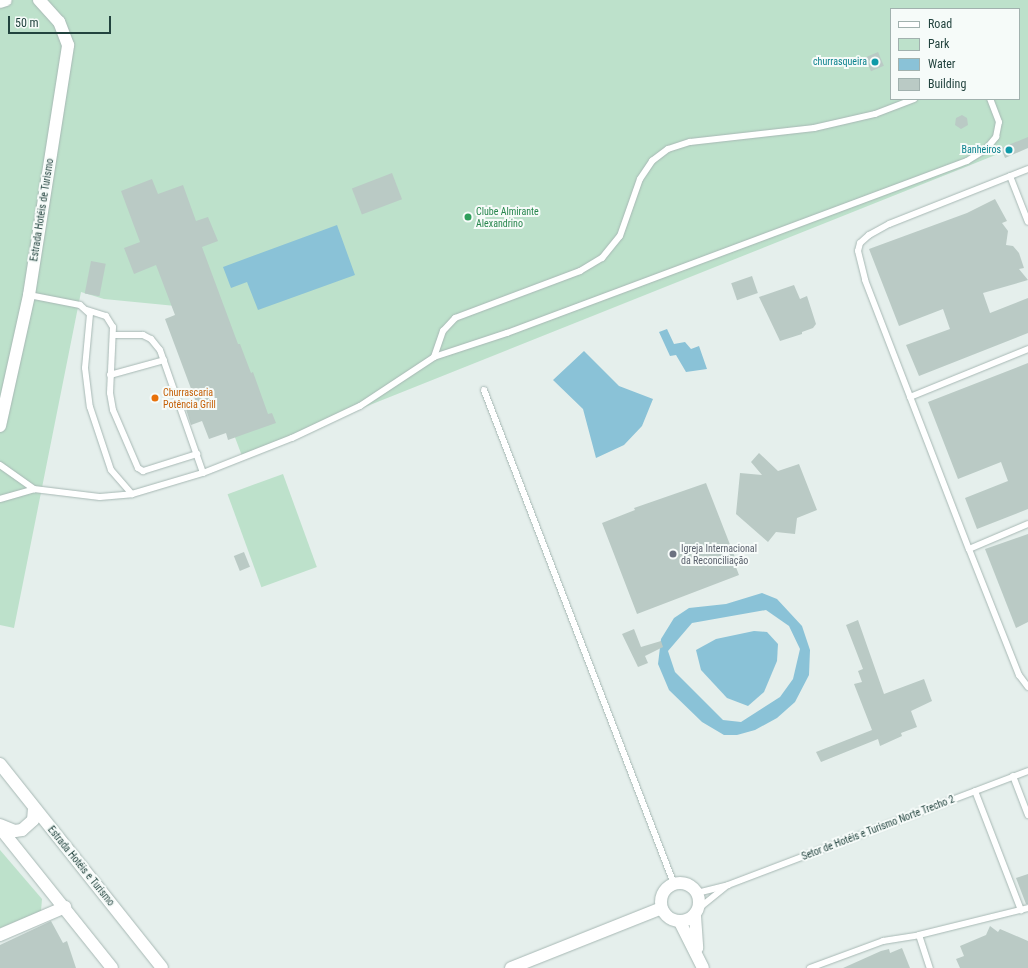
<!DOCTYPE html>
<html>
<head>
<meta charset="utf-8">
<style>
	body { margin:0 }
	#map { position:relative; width:1028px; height:968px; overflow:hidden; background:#e5efec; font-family:"Roboto Condensed",sans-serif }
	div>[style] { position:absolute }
	.green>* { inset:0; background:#bde1cb; transform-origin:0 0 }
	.water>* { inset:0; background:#8ac2d7 }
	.building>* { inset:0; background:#bacac5; transform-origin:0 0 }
	.roads { filter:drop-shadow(0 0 1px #a7b8b4) drop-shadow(0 0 1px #a7b8b4) }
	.service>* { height:6px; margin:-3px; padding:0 3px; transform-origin:3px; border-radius:3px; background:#fff }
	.minor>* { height:12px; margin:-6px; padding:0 6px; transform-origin:6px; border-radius:6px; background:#fff }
	.tertiary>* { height:12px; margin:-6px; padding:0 6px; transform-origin:6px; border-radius:6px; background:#fff }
	.tertiary>.ring { margin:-6px; padding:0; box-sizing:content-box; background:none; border:12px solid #fff; border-radius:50% }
	.secondary>* { height:12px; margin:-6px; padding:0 6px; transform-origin:6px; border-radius:6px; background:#fff }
	.dots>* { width:11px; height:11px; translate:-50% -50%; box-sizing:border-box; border:2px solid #f6fbf9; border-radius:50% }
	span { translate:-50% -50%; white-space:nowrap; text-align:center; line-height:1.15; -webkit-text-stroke:4px #f6fbf9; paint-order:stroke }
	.culture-label { font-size:10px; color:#0d838f }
	.right { translate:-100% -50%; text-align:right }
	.street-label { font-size:10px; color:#22433e }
	.leisure-label { font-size:10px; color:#27864d }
	.left { translate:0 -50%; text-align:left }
	.food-label { font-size:10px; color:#c56008 }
	.worship-label { font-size:10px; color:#5b616d }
	.legend { position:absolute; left:890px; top:8px; width:130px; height:92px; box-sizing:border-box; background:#f6fbf9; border:1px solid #a1b1ae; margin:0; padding:5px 7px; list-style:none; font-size:12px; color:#22433e }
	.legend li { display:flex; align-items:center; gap:8px; height:20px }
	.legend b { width:20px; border:1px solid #a1b1ae }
	.scale { position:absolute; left:8px; top:16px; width:103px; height:18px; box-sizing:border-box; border:2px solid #22433e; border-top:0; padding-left:5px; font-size:12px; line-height:14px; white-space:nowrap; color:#22433e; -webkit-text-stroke:3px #f6fbf9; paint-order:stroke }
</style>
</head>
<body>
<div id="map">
	<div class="green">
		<i style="clip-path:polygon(evenodd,0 0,1028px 0,1028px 142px,242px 456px,186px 307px,104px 299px,81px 292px,14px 628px,0 625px,0 0,891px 9px,1019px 9px,1019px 99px,891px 99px,891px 9px)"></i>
		<i style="left:283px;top:474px;width:99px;height:59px;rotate:70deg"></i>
		<i style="clip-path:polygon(0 850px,42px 899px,41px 911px,0 928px)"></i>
	</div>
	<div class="water">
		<i style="clip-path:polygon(337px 225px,355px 275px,258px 310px,247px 282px,231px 288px,223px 267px)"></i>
		<i style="clip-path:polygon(667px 329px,674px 344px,685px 342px,691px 349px,699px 346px,707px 369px,686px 372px,676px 355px,670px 356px,659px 332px)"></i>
		<i style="clip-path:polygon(584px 351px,619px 386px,653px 399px,642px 426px,624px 445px,596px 458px,583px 409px,553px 380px)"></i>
		<i style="clip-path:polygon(evenodd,762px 593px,777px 599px,802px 626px,810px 650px,809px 675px,795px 702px,777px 718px,755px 730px,737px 735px,724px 735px,702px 722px,669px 690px,658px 664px,661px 639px,674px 618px,689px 608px,726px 604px,762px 593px,766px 610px,789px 626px,800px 649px,793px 679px,780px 697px,741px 722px,723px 720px,675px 672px,668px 651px,692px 623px,766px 610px)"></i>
		<i style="clip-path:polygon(754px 631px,767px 632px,778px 644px,777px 661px,764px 692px,748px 706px,727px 698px,701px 670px,696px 650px,716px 639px)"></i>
	</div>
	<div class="building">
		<i style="left:878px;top:52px;width:15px;height:14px;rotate:67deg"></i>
		<i style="clip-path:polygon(962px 115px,967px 118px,968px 125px,961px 129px,955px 125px,956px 118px)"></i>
		<i style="clip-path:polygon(1028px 137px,1028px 148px,1005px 158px,1001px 148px)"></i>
		<i style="left:392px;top:173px;width:28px;height:43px;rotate:69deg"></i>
		<i style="clip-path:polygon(152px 179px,158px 194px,183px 185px,196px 221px,208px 217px,218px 241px,202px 247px,238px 344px,240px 344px,251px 373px,253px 372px,268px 414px,272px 413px,276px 423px,228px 440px,226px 433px,209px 439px,202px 421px,191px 425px,185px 406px,196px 402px,165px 319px,175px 315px,156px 265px,134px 274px,124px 248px,140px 242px,121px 191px)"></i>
		<i style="clip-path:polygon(995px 199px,1007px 221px,1002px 223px,1008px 231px,1006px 245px,1013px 246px,1019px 253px,1024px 268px,1019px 269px,1028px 280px,983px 293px,990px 313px,1028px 298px,1028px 333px,919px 376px,906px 345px,950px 329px,943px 309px,899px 326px,869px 249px,967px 213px)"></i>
		<i style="left:91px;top:261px;width:15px;height:33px;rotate:11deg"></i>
		<i style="left:752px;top:276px;width:18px;height:22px;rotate:71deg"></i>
		<i style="clip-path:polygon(794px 285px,800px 299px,807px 296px,816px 324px,813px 328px,802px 332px,802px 334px,780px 341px,759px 297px)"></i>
		<i style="clip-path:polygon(1028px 363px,1028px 509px,977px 529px,965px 498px,1008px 481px,1001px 462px,958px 479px,928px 402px)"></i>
		<i style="clip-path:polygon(759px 453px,778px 471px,799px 464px,817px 510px,797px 518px,795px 534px,776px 532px,768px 542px,736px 514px,740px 473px,762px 475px,751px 462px)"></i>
		<i style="clip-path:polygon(706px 483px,736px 560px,734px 562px,739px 575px,637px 614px,602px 523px,635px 510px,634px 508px)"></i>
		<i style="clip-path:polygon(1028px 534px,1028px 622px,1016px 628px,985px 549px)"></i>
		<i style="left:244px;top:552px;width:16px;height:11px;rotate:68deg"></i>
		<i style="clip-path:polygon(858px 620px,884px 694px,924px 679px,932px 701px,911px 711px,917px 727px,901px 733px,902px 736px,880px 746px,878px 739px,821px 762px,816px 752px,872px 730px,854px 684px,862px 682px,858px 671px,863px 669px,846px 625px)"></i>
		<i style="clip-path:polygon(634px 629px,641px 647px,661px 641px,663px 647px,645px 656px,648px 663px,638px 667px,622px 634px)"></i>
		<i style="clip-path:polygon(1028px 874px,1028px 904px,1026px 904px,1016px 878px)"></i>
		<i style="clip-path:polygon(51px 921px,63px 943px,67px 941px,76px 968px,0 968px,0 945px)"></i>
		<i style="clip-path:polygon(990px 926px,998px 932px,1000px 929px,1028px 941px,1028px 968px,960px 968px,956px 959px,964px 956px,960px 946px,986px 935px)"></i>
		<i style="clip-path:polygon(902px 948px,910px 968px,843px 968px,881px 951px,889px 949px,890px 953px)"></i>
	</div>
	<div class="roads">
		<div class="service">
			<i style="left:1028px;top:169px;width:149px;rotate:158.4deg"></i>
			<i style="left:889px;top:224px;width:23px;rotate:151deg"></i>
			<i style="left:869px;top:235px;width:12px;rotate:138deg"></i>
			<i style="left:860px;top:243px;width:8px;rotate:104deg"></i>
			<i style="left:858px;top:251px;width:30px;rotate:76deg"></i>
			<i style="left:865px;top:280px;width:288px;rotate:68.9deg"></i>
			<i style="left:969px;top:549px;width:136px;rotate:68.4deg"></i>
			<i style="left:1019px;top:675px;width:15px;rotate:53deg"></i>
			<i style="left:1010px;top:176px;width:49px;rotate:68.6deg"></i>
			<i style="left:29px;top:295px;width:52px;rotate:11.1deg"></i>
			<i style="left:80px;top:305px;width:13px;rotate:42deg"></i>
			<i style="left:90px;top:314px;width:54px;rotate:95.3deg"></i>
			<i style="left:85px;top:368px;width:39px;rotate:83deg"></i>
			<i style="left:90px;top:407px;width:66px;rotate:71.6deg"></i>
			<i style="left:111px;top:470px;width:32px;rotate:49deg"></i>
			<i style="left:132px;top:494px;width:74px;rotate:-16.5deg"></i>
			<i style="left:203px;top:473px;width:96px;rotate:-21.5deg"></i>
			<i style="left:292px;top:438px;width:75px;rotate:-25.2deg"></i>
			<i style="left:360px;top:406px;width:89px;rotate:-33.5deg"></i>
			<i style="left:434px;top:357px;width:77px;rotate:-18.2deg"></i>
			<i style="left:507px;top:333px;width:491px;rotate:-20.5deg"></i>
			<i style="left:967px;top:161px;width:22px;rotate:-32deg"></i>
			<i style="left:986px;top:149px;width:16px;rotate:-50deg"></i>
			<i style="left:996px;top:137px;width:15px;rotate:-79deg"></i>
			<i style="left:999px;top:122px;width:25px;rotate:-111deg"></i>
			<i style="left:87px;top:310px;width:20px;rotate:18deg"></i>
			<i style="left:106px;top:316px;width:13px;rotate:58deg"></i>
			<i style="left:113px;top:327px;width:66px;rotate:92.6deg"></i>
			<i style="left:110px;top:393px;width:17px;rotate:80deg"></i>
			<i style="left:113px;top:410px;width:63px;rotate:66.7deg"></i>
			<i style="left:138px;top:468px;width:6px;rotate:31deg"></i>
			<i style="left:143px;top:471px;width:57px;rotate:-17.5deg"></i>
			<i style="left:113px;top:335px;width:30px"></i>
			<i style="left:143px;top:335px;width:9px;rotate:27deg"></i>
			<i style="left:151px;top:339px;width:14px;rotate:51deg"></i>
			<i style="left:160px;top:350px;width:130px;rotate:70.7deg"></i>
			<i style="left:434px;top:357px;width:28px;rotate:-71deg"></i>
			<i style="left:443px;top:331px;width:18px;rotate:-47deg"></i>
			<i style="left:455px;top:318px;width:134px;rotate:-20.6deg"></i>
			<i style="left:580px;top:271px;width:26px;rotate:-31deg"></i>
			<i style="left:602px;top:258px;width:28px;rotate:-51deg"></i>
			<i style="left:620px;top:236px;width:60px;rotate:-70.7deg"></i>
			<i style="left:640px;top:179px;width:22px;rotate:-56deg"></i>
			<i style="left:652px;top:161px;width:20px;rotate:-37deg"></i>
			<i style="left:668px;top:149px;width:23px;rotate:-18deg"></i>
			<i style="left:690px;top:142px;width:125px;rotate:-6.4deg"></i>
			<i style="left:814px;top:128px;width:63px;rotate:-12.9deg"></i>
			<i style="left:875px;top:114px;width:42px;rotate:-21deg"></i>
			<i style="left:110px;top:375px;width:56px;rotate:-15.5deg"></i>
			<i style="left:484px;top:390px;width:529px;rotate:68.96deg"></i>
			<i style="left:910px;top:397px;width:127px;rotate:-22.1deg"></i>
			<i style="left:0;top:465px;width:42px;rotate:35.2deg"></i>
			<i style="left:0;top:499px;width:35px;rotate:-16deg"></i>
			<i style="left:34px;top:489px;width:66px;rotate:6.9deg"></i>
			<i style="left:100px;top:497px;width:32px;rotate:-5deg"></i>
			<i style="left:969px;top:549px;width:64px;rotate:-23deg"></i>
			<i style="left:1013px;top:776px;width:42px;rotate:69deg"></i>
			<i style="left:975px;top:791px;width:128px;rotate:68.9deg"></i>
			<i style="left:697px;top:893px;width:32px;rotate:-14deg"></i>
			<i style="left:728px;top:885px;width:321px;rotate:-20.8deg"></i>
			<i style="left:698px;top:909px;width:35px;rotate:-39deg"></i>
			<i style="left:919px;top:935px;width:35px;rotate:72deg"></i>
			<i style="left:810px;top:968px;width:78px;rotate:-20.3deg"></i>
			<i style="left:883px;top:941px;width:36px;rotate:-9deg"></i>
			<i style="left:919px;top:935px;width:112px;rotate:-13.9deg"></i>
		</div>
		<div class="minor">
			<i style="left:0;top:935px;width:71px;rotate:-23.3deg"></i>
		</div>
		<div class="tertiary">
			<i class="ring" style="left:661px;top:883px;width:26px;height:26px"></i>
			<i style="left:695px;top:916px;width:32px;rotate:86deg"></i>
			<i style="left:680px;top:922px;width:51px;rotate:63.4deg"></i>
			<i style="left:511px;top:968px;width:162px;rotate:-21.7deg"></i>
		</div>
		<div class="secondary">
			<i style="left:0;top:2px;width:6px;rotate:-18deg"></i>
			<i style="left:0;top:426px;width:134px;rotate:-77.5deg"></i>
			<i style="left:29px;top:295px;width:253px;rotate:-81.1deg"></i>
			<i style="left:68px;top:45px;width:25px;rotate:-111deg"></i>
			<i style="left:59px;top:22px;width:30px;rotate:-132deg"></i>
			<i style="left:0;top:764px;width:260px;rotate:51.5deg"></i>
			<i style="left:0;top:825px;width:16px;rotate:22deg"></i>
			<i style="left:15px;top:831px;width:7px;rotate:-8deg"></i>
			<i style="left:22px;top:830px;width:15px;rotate:-42deg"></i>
			<i style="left:33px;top:820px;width:12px;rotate:-85deg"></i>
			<i style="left:0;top:828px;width:179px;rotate:51.3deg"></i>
		</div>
	</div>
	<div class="dots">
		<i style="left:875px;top:62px;background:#0f9aa8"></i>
		<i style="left:1009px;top:150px;background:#0f9aa8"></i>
		<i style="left:468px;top:217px;background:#2e9e5b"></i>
		<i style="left:155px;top:398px;background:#e8710a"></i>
		<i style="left:673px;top:554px;background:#6b7280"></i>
	</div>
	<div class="culture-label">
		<span class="right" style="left:867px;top:62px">churrasqueira</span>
		<span class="right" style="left:1001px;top:150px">Banheiros</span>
	</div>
	<div class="street-label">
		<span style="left:42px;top:210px;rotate:-81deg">Estrada Hotéis de Turismo</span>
		<span style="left:878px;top:828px;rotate:-21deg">Setor de Hotéis e Turismo Norte Trecho 2</span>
		<span style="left:81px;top:866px;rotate:51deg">Estrada Hotéis e Turismo</span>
	</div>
	<div class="leisure-label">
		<span class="left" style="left:476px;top:217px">Clube Almirante<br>Alexandrino</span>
	</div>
	<div class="food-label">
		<span class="left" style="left:163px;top:398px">Churrascaria<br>Potência Grill</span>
	</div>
	<div class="worship-label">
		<span class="left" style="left:681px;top:554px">Igreja Internacional<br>da Reconciliação</span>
	</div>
	<ul class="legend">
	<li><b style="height:5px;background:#fff"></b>Road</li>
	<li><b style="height:11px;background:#bde1cb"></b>Park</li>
	<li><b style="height:11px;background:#8ac2d7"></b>Water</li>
	<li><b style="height:11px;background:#bacac5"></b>Building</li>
	</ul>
	<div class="scale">50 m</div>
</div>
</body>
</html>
